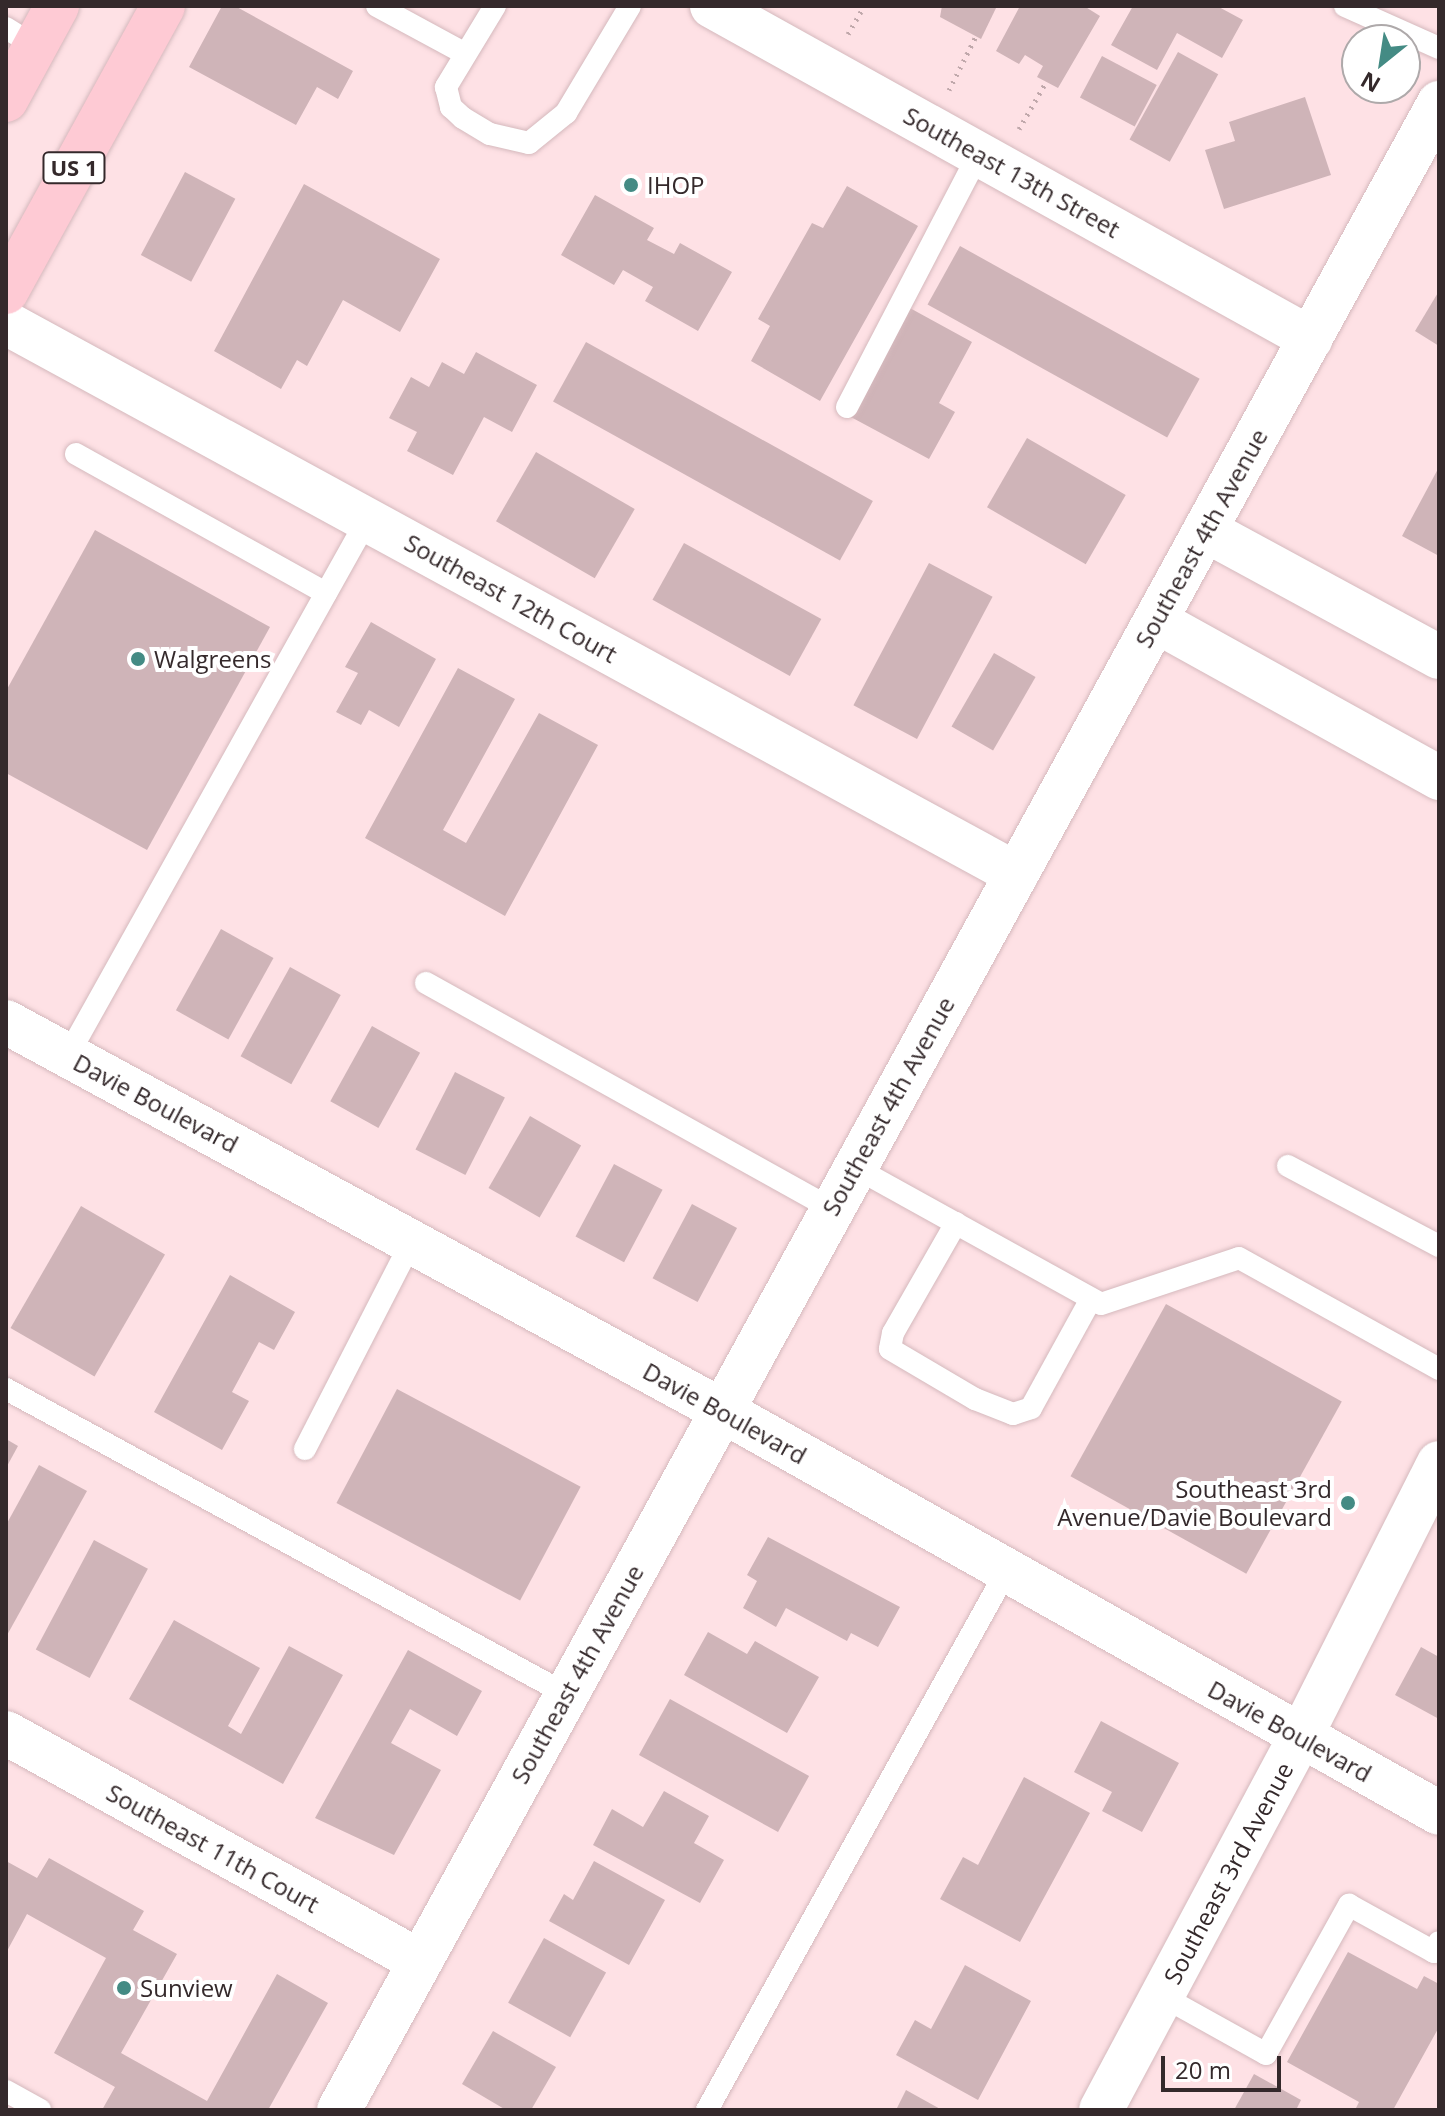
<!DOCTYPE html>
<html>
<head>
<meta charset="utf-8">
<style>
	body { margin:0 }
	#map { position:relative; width:1445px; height:2116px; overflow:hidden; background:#fee1e5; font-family:"Open Sans",sans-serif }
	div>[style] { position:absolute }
	.building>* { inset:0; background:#cfb4b8; transform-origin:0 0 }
	.path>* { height:5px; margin-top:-2.5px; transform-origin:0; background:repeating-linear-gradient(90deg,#c0a8ab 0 2px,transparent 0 8px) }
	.roads { filter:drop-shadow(0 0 2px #d5b9bd) drop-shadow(0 0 2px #d5b9bd) }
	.lane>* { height:22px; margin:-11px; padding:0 11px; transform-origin:11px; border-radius:11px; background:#fff }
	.street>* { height:44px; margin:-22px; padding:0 22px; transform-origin:22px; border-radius:22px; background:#fff }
	.secondary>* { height:44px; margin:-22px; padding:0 22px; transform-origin:22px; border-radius:22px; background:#fff }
	.primary>* { height:44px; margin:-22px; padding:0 22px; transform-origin:22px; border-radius:22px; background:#fecad4 }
	.dots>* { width:22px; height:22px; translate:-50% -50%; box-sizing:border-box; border:4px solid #fff; border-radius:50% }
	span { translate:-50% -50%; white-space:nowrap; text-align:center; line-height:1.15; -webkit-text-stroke:8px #fff; paint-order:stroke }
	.shield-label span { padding:2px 6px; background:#fff; border:2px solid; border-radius:6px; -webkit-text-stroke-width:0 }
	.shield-label { font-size:22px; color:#34292b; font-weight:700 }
	.street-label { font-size:24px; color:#34292b }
	.poi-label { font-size:24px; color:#34292b }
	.left { translate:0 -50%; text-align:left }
	.right { translate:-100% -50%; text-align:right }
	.frame { position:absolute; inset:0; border:8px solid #34292b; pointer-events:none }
	.north { position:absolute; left:1341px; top:24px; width:80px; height:80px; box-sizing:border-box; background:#fff; border:2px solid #aea9aa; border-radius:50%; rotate:210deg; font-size:22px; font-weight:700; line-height:32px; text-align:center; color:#34292b }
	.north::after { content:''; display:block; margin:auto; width:28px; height:36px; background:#448b84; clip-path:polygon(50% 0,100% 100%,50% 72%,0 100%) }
	.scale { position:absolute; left:1161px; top:2056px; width:120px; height:36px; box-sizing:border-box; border:4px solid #34292b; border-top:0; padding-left:10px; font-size:24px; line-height:28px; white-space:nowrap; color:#34292b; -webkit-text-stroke:6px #fff; paint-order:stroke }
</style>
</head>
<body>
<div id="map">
	<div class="building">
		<i style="clip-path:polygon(222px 6px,235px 6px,353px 71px,338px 99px,317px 87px,296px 125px,189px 67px)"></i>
		<i style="clip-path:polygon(942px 6px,997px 6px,981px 39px,940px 17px)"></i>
		<i style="clip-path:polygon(1020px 6px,1084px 6px,1100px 16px,1058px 88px,1037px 77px,1043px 66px,1025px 55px,1019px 64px,996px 51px)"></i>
		<i style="clip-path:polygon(1133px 6px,1217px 6px,1243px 20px,1222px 58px,1177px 33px,1157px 70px,1111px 45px)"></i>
		<i style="left:1178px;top:52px;width:46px;height:100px;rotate:29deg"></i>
		<i style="left:1102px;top:56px;width:62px;height:47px;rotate:28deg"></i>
		<i style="clip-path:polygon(1305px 97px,1331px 175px,1224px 209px,1205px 150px,1235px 141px,1229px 122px)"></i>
		<i style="left:185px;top:172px;width:57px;height:94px;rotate:28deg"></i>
		<i style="clip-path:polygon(304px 184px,440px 259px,400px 332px,343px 300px,307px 366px,297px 360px,281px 389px,214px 351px)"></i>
		<i style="clip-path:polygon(847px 186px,918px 226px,820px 401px,751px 361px,770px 326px,758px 319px,812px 223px,823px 228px)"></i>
		<i style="clip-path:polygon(595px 195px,654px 228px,647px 240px,674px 254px,680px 243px,732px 272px,698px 331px,645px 301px,653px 287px,623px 270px,614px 285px,561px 255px)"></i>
		<i style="left:960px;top:246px;width:274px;height:67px;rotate:29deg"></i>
		<i style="clip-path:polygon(1439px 291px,1439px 346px,1415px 331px)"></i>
		<i style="clip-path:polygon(908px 307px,972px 342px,939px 403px,955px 412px,929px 459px,849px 416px)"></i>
		<i style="left:586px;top:342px;width:328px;height:68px;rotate:29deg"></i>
		<i style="clip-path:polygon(476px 352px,537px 385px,512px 432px,484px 417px,453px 475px,407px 451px,417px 432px,389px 418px,411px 377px,429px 387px,442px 362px,464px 374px)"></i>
		<i style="left:1027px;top:438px;width:114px;height:80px;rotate:30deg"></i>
		<i style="left:536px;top:452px;width:114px;height:80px;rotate:30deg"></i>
		<i style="clip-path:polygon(1439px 467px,1439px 556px,1402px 536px)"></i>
		<i style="clip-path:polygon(95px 530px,270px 627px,147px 850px,6px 773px,6px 691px)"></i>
		<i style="left:684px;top:543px;width:157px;height:65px;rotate:29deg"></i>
		<i style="left:929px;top:563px;width:72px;height:161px;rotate:28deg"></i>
		<i style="clip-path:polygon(371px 622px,436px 659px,399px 727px,369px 710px,361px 725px,336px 712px,358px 673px,345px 667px)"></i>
		<i style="left:994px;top:653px;width:48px;height:85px;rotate:30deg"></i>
		<i style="clip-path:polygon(458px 668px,515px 699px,443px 830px,466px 843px,539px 713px,598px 745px,505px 916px,365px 838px)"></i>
		<i style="left:221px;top:929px;width:60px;height:93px;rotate:29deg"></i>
		<i style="left:290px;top:967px;width:58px;height:102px;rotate:29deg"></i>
		<i style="left:372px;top:1026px;width:55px;height:86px;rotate:29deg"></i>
		<i style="left:455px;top:1072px;width:56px;height:87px;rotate:27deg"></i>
		<i style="left:530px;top:1116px;width:59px;height:83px;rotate:30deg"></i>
		<i style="left:614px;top:1164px;width:55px;height:82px;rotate:28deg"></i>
		<i style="left:692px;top:1204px;width:51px;height:84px;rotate:28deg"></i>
		<i style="left:81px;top:1206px;width:97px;height:141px;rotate:30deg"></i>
		<i style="clip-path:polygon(230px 1275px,295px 1312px,274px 1350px,259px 1342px,232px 1392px,249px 1401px,222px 1450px,154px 1412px)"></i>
		<i style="left:1166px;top:1304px;width:201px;height:197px;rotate:29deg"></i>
		<i style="left:397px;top:1389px;width:208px;height:129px;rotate:28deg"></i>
		<i style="clip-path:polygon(6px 1439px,18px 1446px,6px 1468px)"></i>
		<i style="clip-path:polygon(39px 1465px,87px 1491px,6px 1637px,6px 1525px)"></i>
		<i style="clip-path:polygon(768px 1537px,900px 1607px,878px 1647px,851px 1633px,847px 1641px,786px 1608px,776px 1627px,743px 1608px,757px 1581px,747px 1575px)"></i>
		<i style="left:94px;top:1540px;width:61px;height:124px;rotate:28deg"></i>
		<i style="clip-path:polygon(174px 1620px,260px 1668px,228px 1726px,241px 1734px,289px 1646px,343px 1675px,283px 1784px,129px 1699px)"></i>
		<i style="clip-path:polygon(708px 1632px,747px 1654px,755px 1641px,819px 1677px,787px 1733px,684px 1675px)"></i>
		<i style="clip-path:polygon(1421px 1647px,1439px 1657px,1439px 1719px,1395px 1695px)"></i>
		<i style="clip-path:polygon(408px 1650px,482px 1691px,457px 1736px,410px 1709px,391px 1743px,441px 1770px,394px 1855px,315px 1818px)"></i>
		<i style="left:670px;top:1699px;width:159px;height:64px;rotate:29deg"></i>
		<i style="clip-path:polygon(1101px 1721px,1179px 1763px,1142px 1832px,1102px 1811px,1112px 1792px,1074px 1772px)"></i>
		<i style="clip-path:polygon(1024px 1777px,1090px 1813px,1020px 1942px,940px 1899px,963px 1857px,978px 1865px)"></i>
		<i style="clip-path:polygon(664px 1791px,709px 1816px,694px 1843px,724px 1860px,700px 1903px,593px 1845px,612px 1809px,643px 1827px)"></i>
		<i style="clip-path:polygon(49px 1858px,144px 1911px,133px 1930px,177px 1954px,121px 2053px,207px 2101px,277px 1974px,328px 2003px,268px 2110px,102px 2110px,115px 2087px,54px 2053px,106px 1958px,27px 1914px,6px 1953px,6px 1861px,37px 1878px)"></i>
		<i style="clip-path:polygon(594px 1861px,665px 1900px,629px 1965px,549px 1921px,564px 1894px,573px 1900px)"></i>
		<i style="left:544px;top:1938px;width:71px;height:74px;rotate:29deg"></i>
		<i style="clip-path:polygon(1348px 1952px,1417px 1989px,1424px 1976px,1439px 1984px,1439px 2027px,1393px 2110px,1355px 2110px,1359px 2102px,1287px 2062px)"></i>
		<i style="clip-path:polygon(965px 1965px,1031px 2001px,978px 2100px,896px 2055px,915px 2020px,931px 2029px)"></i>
		<i style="clip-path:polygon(493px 2031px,556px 2067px,531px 2110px,506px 2110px,462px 2084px)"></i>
		<i style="clip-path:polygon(1254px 2074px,1301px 2100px,1296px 2110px,1234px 2110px)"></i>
		<i style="clip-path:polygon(906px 2090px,942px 2110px,896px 2110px)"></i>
	</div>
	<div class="path">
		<i style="left:848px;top:34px;width:32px;rotate:-60deg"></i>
		<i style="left:949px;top:90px;width:60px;rotate:-63.4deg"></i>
		<i style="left:1019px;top:129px;width:54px;rotate:-60.1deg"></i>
	</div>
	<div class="roads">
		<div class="lane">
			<i style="left:377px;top:6px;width:99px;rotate:28.4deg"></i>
			<i style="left:495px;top:6px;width:95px;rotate:121.2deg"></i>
			<i style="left:446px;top:87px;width:21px;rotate:76deg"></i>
			<i style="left:451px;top:107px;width:16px;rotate:43deg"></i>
			<i style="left:463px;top:118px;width:31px;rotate:31deg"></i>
			<i style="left:490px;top:134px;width:40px;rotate:13deg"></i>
			<i style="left:529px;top:143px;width:48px;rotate:-39deg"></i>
			<i style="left:566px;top:113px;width:125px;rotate:-59.1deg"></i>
			<i style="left:1345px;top:6px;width:103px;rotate:24.1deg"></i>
			<i style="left:6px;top:28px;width:34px;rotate:32deg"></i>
			<i style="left:847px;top:407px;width:286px;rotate:-62.5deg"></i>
			<i style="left:76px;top:454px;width:286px;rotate:29.1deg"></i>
			<i style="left:426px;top:983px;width:465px;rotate:29.1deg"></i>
			<i style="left:68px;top:1055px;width:613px;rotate:-60.8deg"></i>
			<i style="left:1288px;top:1166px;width:171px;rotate:27.9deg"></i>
			<i style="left:854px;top:1167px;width:282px;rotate:29deg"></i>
			<i style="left:1101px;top:1304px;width:145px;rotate:-18.4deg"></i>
			<i style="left:1239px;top:1258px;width:229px;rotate:29deg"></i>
			<i style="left:956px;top:1223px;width:127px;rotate:119.8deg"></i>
			<i style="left:893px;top:1333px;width:16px;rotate:101deg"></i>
			<i style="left:890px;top:1349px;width:99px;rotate:30.5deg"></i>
			<i style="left:975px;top:1399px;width:41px;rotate:21.5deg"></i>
			<i style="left:1013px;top:1414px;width:19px;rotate:-18deg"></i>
			<i style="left:1031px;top:1408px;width:124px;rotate:-61.2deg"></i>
			<i style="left:6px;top:1389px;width:638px;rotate:28.57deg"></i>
			<i style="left:305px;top:1449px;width:234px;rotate:-62.8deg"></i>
			<i style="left:1162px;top:1996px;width:119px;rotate:29.1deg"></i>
			<i style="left:1266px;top:2054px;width:171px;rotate:-60.9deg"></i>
			<i style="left:1349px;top:1905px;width:97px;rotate:28.9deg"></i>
			<i style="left:1434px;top:1952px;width:11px;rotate:-63deg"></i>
			<i style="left:6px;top:2091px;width:39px;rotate:29deg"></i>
			<i style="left:707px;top:2110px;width:616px;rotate:-60.94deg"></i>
		</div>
		<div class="street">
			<i style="left:712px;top:6px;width:685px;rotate:29.07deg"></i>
			<i style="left:6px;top:323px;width:1151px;rotate:28.61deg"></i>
			<i style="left:1205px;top:530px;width:266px;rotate:28.5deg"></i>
			<i style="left:1156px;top:621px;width:324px;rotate:29deg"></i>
			<i style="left:6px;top:1733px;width:473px;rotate:28.9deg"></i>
			<i style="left:339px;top:2110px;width:2289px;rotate:-61.27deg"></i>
		</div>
		<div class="secondary">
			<i style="left:6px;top:1022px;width:813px;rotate:28.49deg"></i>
			<i style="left:721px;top:1410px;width:823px;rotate:29.3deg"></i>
			<i style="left:1101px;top:2110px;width:422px;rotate:-61.9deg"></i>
			<i style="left:1300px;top:1738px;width:308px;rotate:-63.2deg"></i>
		</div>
		<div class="primary">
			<i style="left:6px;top:100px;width:107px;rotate:-61.5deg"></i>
			<i style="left:6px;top:292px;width:326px;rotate:-61.2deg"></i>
		</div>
	</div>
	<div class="dots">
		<i style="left:631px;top:185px;background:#448b84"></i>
		<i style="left:138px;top:659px;background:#448b84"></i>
		<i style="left:1348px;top:1503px;background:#448b84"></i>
		<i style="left:124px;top:1988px;background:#448b84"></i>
	</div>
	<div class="shield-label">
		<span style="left:74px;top:168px">US 1</span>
	</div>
	<div class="street-label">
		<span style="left:1012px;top:172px;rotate:29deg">Southeast 13th Street</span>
		<span style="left:1201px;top:538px;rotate:-61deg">Southeast 4th Avenue</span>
		<span style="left:511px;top:598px;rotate:29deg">Southeast 12th Court</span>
		<span style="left:156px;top:1103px;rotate:28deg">Davie Boulevard</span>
		<span style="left:888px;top:1106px;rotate:-61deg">Southeast 4th Avenue</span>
		<span style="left:725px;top:1413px;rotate:29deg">Davie Boulevard</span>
		<span style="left:577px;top:1674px;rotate:-61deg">Southeast 4th Avenue</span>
		<span style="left:1290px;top:1731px;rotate:29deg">Davie Boulevard</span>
		<span style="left:213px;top:1848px;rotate:29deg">Southeast 11th Court</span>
		<span style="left:1228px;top:1873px;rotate:-62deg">Southeast 3rd Avenue</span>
	</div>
	<div class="poi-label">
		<span class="left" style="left:647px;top:185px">IHOP</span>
		<span class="left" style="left:154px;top:659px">Walgreens</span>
		<span class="right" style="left:1332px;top:1503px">Southeast 3rd<br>Avenue/Davie Boulevard</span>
		<span class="left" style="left:140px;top:1988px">Sunview</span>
	</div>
	<div class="frame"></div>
	<div class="north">N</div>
	<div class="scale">20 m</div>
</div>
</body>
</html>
